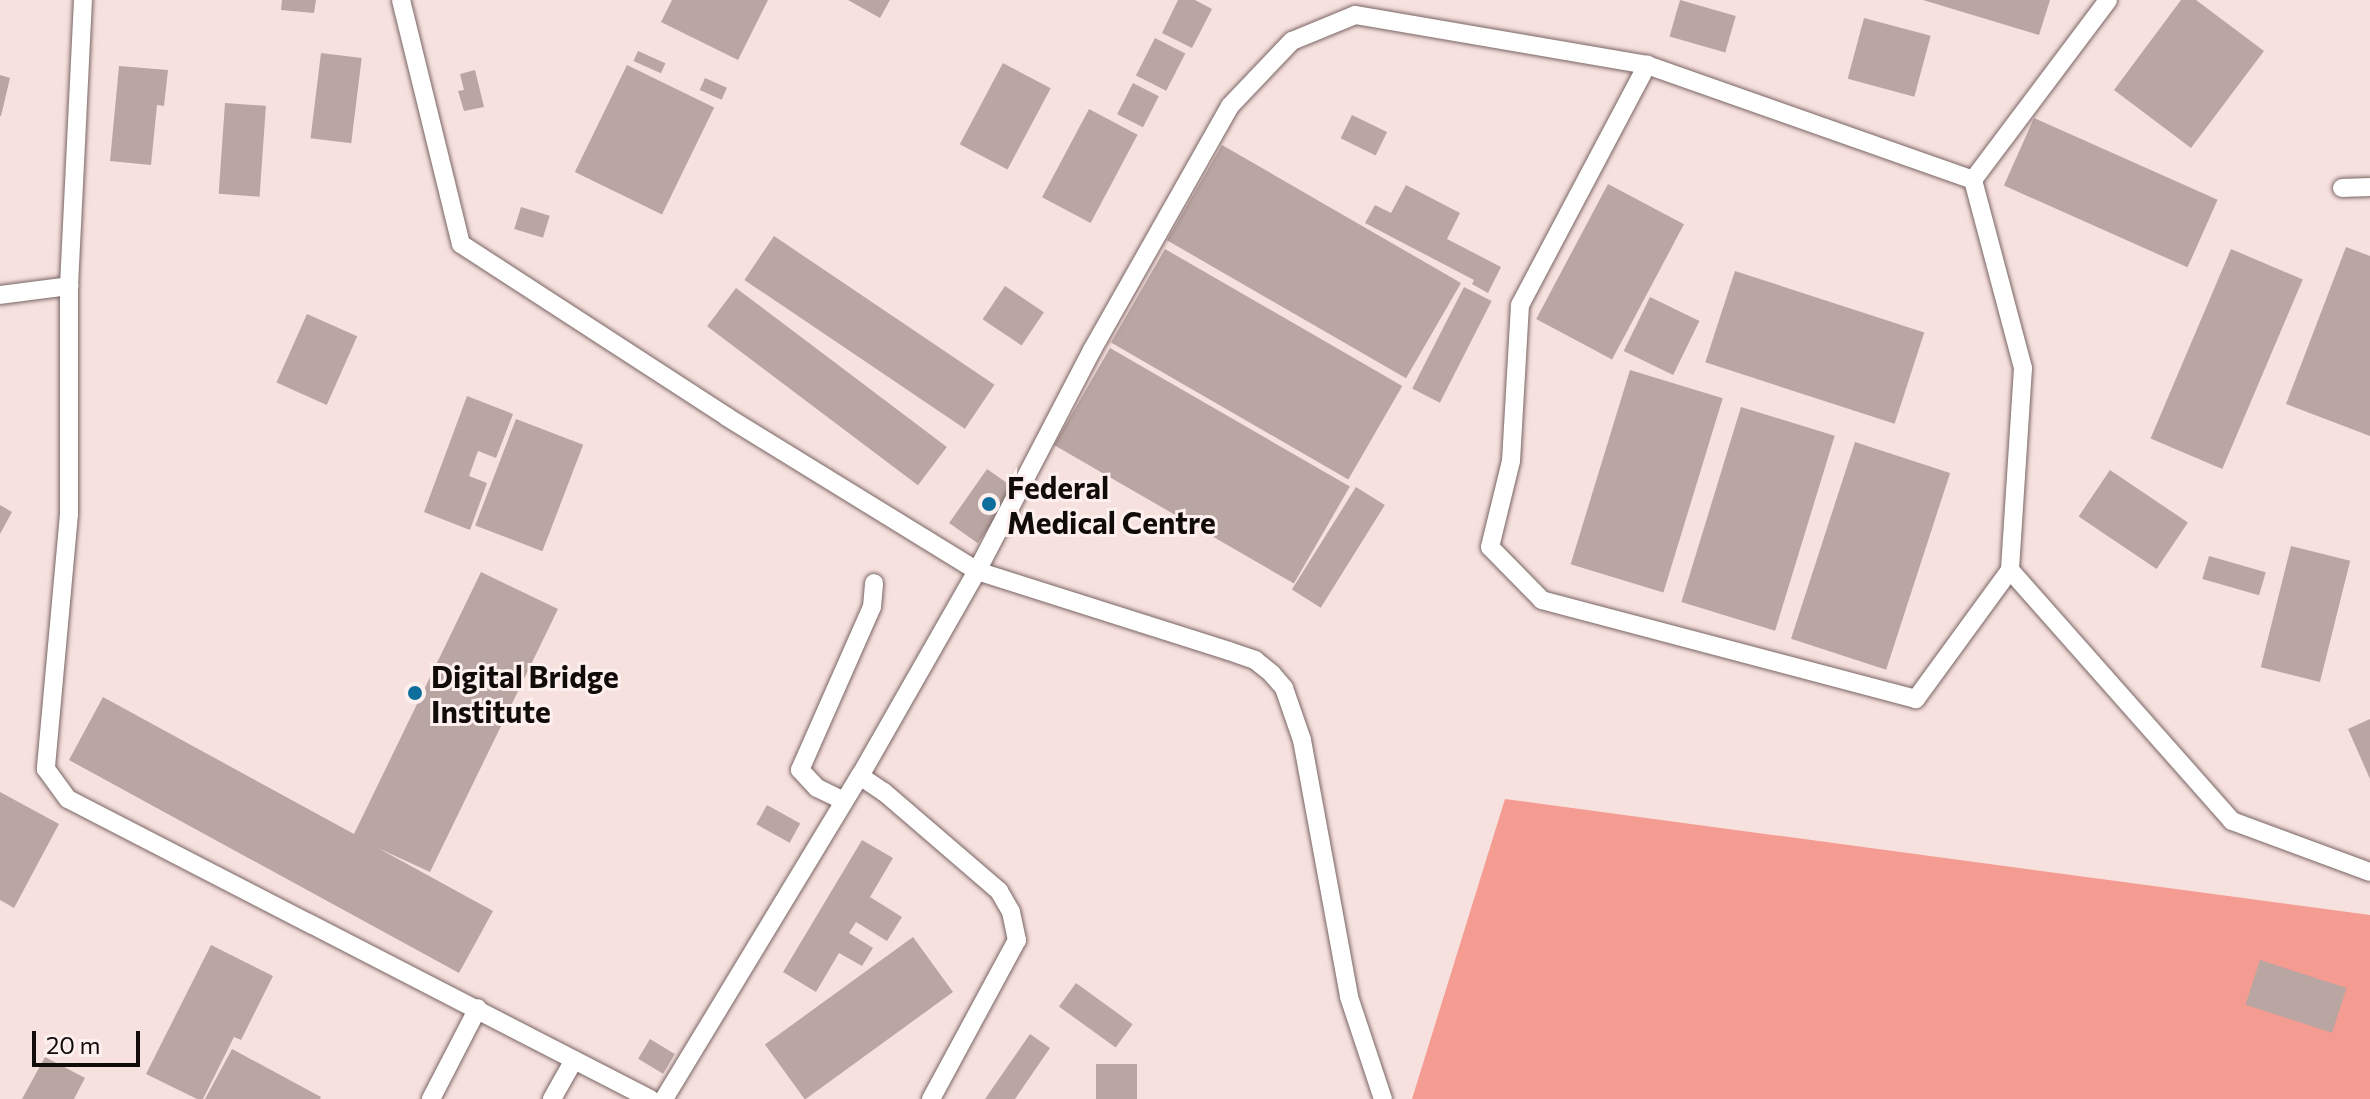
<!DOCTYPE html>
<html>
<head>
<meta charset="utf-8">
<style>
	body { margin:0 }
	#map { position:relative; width:2370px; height:1099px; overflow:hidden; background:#f7e1de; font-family:Commissioner,sans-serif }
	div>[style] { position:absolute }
	.green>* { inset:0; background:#f49c91 }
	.building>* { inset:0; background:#b9a5a2; transform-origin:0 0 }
	.roads { filter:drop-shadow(0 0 2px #786563) drop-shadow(0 0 2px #786563) }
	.lane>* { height:18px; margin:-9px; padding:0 9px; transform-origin:9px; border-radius:9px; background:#fff }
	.dots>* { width:22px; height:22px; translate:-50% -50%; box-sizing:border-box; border:4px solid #fef0ee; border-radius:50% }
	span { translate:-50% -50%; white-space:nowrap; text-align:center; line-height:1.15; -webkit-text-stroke:6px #fef0ee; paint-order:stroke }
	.poi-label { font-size:30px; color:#110b0a; font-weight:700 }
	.left { translate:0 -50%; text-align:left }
	.scale { position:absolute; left:32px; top:1031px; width:108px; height:36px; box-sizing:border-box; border:4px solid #110b0a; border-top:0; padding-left:10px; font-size:24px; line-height:28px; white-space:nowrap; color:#110b0a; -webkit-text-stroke:6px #fef0ee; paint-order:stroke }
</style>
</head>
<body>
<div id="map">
	<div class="green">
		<i style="clip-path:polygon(1505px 799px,2370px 915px,2370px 1099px,1412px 1099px)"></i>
	</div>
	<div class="building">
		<i style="clip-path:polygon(282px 0,316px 0,314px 13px,281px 10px)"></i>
		<i style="clip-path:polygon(672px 0,768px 0,738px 60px,661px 22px)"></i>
		<i style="clip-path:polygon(848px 0,890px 0,880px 18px)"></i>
		<i style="clip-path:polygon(1178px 0,1195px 0,1212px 9px,1192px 48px,1162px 33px)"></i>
		<i style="left:1680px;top:0;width:58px;height:38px;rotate:16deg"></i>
		<i style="clip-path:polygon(1923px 0,2050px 0,2039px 35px)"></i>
		<i style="clip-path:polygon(2181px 0,2196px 0,2264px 51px,2191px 148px,2114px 90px)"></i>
		<i style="left:1864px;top:18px;width:69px;height:63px;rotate:15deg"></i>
		<i style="left:1155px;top:38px;width:34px;height:42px;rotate:27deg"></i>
		<i style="left:638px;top:51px;width:30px;height:11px;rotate:24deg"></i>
		<i style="left:321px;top:53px;width:41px;height:86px;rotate:7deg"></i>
		<i style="left:1003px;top:63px;width:54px;height:92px;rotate:28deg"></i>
		<i style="left:627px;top:65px;width:97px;height:119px;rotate:26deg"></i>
		<i style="clip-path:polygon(119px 66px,168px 70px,164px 106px,157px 105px,151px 165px,110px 161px)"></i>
		<i style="clip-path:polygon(475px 70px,484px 107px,464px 111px,458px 91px,464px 90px,460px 74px)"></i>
		<i style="clip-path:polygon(0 75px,10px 78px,1px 116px,0 116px)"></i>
		<i style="left:705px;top:78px;width:24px;height:13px;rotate:24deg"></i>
		<i style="left:1133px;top:83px;width:29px;height:35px;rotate:27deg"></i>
		<i style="left:225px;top:103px;width:41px;height:91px;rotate:4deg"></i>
		<i style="left:1089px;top:109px;width:55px;height:100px;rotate:28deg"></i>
		<i style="left:1352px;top:115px;width:39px;height:26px;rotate:26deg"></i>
		<i style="left:2034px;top:118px;width:201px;height:74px;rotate:24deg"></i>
		<i style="left:1222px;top:145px;width:276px;height:110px;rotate:30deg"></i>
		<i style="left:1608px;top:184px;width:86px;height:153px;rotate:28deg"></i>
		<i style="clip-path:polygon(1406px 185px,1460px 213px,1447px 239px,1501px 267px,1488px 293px,1472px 284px,1474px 280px,1365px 223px,1375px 205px,1391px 213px)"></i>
		<i style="left:521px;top:207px;width:30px;height:23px;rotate:17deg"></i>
		<i style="left:774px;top:236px;width:266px;height:53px;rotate:34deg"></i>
		<i style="clip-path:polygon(2346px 247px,2370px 256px,2370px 436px,2286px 404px)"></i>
		<i style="left:1165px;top:249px;width:274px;height:108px;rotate:30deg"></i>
		<i style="left:2231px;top:249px;width:78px;height:206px;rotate:23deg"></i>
		<i style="left:1735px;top:271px;width:199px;height:96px;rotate:18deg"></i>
		<i style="left:1005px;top:286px;width:47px;height:40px;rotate:34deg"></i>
		<i style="left:1464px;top:287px;width:31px;height:114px;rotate:27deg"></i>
		<i style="left:736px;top:288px;width:264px;height:48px;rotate:37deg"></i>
		<i style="left:1650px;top:297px;width:55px;height:60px;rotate:26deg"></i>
		<i style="left:307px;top:314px;width:55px;height:75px;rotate:24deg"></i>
		<i style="left:1110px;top:348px;width:277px;height:112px;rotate:30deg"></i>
		<i style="left:1630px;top:370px;width:97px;height:203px;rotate:17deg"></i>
		<i style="clip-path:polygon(467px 396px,513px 414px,496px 458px,478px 451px,469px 476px,487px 483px,470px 530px,424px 512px)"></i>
		<i style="left:1741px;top:407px;width:98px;height:204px;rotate:17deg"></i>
		<i style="left:516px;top:419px;width:72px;height:114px;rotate:21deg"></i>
		<i style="left:1855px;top:442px;width:100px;height:207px;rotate:18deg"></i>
		<i style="left:987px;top:469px;width:35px;height:66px;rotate:35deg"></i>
		<i style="left:2110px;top:470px;width:94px;height:56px;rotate:34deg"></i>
		<i style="left:1356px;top:487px;width:34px;height:121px;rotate:32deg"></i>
		<i style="clip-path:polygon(0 505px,12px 512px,0 534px)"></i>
		<i style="left:2291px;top:546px;width:61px;height:125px;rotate:14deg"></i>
		<i style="left:2209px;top:556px;width:59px;height:24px;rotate:16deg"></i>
		<i style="clip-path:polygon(481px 572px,558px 609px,430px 872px,378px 848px,493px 911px,459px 973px,69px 760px,103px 697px,354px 834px)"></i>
		<i style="clip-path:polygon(2370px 719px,2370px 779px,2348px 729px)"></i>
		<i style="clip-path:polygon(0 792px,59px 824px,14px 908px,0 900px)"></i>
		<i style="left:767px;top:805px;width:38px;height:22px;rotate:29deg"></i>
		<i style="clip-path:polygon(862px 840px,893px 858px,870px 897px,902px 917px,887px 941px,856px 922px,849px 933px,873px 948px,862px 966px,839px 953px,816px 992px,783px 972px)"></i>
		<i style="left:913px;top:937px;width:68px;height:183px;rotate:54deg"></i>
		<i style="clip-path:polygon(211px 945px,273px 976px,241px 1040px,234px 1037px,203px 1099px,197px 1099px,146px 1074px)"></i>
		<i style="left:2260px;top:960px;width:91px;height:47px;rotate:18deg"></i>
		<i style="left:1076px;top:983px;width:70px;height:29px;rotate:36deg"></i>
		<i style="clip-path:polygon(1030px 1034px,1050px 1048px,1015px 1099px,985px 1099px)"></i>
		<i style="left:650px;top:1039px;width:29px;height:23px;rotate:31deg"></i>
		<i style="clip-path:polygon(232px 1049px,321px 1097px,320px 1099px,205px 1099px)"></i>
		<i style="clip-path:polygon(45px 1057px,85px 1078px,74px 1099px,22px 1099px)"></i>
		<i style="left:1137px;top:1064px;width:35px;height:41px;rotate:90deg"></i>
	</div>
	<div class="roads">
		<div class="lane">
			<i style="left:401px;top:0;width:251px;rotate:76.2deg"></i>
			<i style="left:461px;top:244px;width:317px;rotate:33deg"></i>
			<i style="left:727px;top:417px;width:294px;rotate:31.6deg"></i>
			<i style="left:977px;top:571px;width:264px;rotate:17.6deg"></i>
			<i style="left:1229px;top:651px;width:28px;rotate:19deg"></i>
			<i style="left:1255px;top:660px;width:22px;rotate:39deg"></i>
			<i style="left:1272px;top:674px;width:18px;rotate:49deg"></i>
			<i style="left:1284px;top:688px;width:55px;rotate:70.9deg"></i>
			<i style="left:1302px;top:740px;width:261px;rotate:79.6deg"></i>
			<i style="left:1349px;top:997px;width:108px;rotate:71.6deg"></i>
			<i style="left:1973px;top:180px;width:225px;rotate:-53.1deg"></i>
			<i style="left:2342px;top:188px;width:28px;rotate:-2deg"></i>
			<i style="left:69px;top:286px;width:286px;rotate:-87.2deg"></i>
			<i style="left:0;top:295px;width:70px;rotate:-7.4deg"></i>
			<i style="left:69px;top:286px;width:228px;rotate:90deg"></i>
			<i style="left:69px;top:514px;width:256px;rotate:95.2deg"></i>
			<i style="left:46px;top:769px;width:37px;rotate:54deg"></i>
			<i style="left:68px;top:799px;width:655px;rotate:27.27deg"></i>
			<i style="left:2010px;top:570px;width:335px;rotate:48.5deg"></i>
			<i style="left:2232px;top:821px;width:147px;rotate:20.3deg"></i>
			<i style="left:860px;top:776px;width:29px;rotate:34deg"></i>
			<i style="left:884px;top:792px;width:152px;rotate:40.7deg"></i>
			<i style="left:999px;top:891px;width:24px;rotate:60deg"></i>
			<i style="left:1011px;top:912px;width:29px;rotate:78deg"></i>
			<i style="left:1017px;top:940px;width:181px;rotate:118.4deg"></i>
			<i style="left:844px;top:801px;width:30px;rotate:-154deg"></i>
			<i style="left:817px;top:788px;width:25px;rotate:-133deg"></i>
			<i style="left:800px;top:770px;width:178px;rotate:-66.2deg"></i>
			<i style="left:872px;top:607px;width:24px;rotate:-85deg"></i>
			<i style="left:431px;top:1099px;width:102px;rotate:-62.7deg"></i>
			<i style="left:552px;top:1099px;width:45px;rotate:-60.6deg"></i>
			<i style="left:664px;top:1099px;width:378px;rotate:-58.8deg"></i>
			<i style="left:860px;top:776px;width:236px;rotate:-60.3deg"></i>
			<i style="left:977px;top:571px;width:249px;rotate:-62.5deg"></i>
			<i style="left:1092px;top:350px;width:280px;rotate:-60.5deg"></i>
			<i style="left:1230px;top:106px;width:90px;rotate:-46.4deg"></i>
			<i style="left:1292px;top:41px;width:68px;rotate:-22.4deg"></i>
			<i style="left:1355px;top:15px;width:296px;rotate:9.7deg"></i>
			<i style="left:1647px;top:65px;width:346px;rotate:19.4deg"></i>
			<i style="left:1973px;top:180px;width:195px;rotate:75.1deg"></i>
			<i style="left:2023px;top:368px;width:202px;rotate:93.7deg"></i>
			<i style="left:2010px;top:570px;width:160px;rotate:126.1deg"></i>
			<i style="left:1916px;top:699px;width:387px;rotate:-165.2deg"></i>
			<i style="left:1542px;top:600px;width:74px;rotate:-134.5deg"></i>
			<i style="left:1490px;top:547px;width:89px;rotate:-76.3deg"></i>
			<i style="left:1511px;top:461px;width:156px;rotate:-86.7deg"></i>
			<i style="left:1520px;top:305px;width:272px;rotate:-62.1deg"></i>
		</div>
	</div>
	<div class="dots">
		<i style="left:989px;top:504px;background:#0d6e9c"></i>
		<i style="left:415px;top:693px;background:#0d6e9c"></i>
	</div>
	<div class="poi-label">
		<span class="left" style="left:1007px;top:504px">Federal<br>Medical Centre</span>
		<span class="left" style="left:431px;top:693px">Digital Bridge<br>Institute</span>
	</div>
	<div class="scale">20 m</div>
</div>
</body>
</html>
